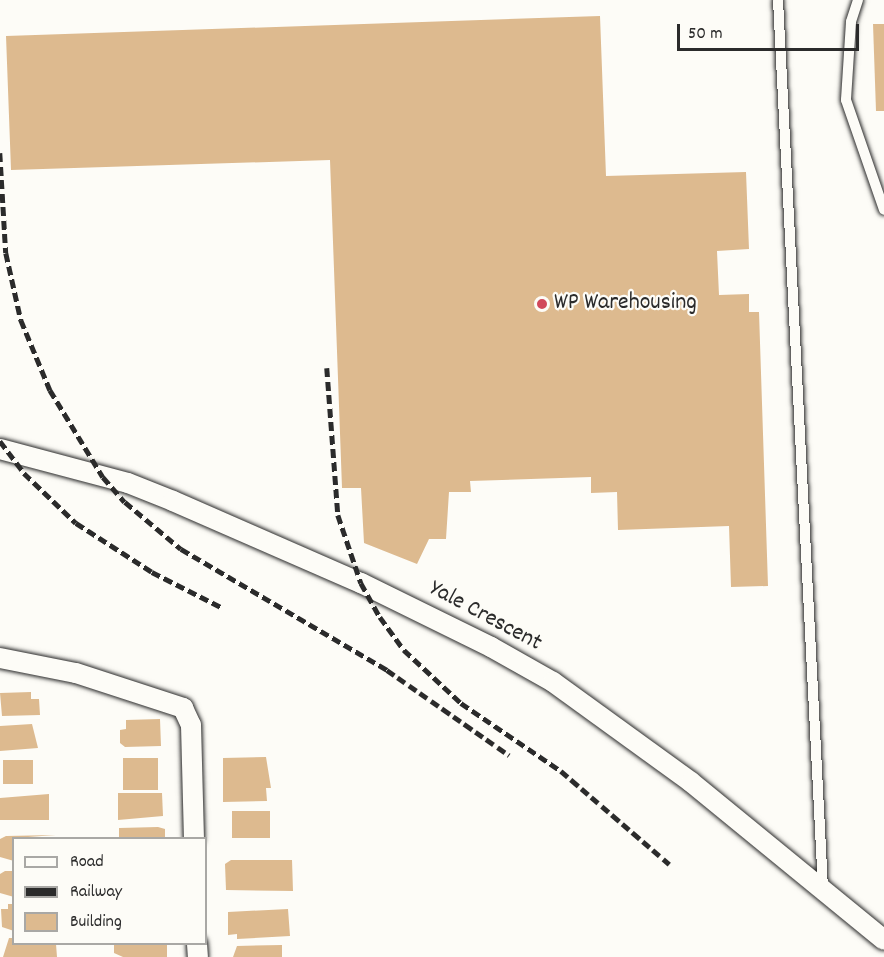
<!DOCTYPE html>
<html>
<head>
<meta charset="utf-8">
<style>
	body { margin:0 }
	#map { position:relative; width:884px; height:957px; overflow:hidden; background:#fdfcf7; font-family:Dekko,sans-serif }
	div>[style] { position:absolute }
	.building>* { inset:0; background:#ddba8f; transform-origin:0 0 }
	.roads { filter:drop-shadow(0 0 2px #2b2b2b) drop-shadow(0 0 2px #2b2b2b) }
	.service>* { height:10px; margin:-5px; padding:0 5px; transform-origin:5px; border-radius:5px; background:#fdfcf7 }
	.minor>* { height:20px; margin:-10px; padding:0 10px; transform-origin:10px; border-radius:10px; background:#fdfcf7 }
	.rail>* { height:4.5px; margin-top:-2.25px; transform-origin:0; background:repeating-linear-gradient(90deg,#2b2b2b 0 9px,transparent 0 13.5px) }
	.dots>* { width:16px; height:16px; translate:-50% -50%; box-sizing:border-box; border:3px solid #fdfcf7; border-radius:50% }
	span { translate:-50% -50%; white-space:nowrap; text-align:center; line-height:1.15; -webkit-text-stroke:4.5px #fdfcf7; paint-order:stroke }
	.poi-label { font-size:24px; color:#2b2b2b }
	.left { translate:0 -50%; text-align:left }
	.street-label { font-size:24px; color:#2b2b2b }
	.legend { position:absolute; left:12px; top:837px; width:195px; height:108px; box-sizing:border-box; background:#fdfcf7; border:2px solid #a9a8a5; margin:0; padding:8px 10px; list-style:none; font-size:18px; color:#2b2b2b }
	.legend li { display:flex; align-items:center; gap:12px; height:30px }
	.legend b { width:30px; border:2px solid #a9a8a5 }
	.scale { position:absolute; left:677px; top:24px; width:182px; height:27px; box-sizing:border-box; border:3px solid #2b2b2b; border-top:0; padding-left:8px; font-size:18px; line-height:21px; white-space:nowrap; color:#2b2b2b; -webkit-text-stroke:4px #fdfcf7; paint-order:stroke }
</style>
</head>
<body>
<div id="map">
	<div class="building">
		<i style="clip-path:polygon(600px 16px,606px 176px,746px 172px,749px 249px,717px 251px,719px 295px,749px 294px,749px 312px,759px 312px,768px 586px,731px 587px,729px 526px,618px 530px,617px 492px,591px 493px,591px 477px,470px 481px,471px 492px,449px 492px,446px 539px,429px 539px,417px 564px,364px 543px,361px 488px,342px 488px,330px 160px,11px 170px,6px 36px)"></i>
		<i style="clip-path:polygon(873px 24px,884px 24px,884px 111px,876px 111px)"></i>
		<i style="clip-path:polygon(31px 692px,31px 699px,39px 699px,40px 715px,2px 716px,0 693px)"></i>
		<i style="clip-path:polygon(160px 719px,161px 746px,125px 747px,120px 743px,120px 730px,126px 729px,126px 720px)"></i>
		<i style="clip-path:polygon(32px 724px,38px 748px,0 751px,0 726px)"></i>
		<i style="clip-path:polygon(266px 757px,271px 788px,266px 788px,267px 801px,223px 802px,223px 758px)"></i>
		<i style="left:158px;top:758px;width:32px;height:35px;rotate:90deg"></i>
		<i style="left:3px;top:760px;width:30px;height:24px"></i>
		<i style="clip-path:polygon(118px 793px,162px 793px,163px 816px,118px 820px)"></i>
		<i style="clip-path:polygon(49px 794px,49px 820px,0 820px,0 798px)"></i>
		<i style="left:232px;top:811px;width:38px;height:27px"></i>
		<i style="clip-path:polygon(158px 827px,165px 829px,165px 838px,119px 838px,119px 828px)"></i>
		<i style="clip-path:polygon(56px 835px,14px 838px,14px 861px,0 857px,0 839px,6px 836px)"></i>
		<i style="clip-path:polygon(231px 860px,292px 860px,293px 891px,226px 890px,225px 864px)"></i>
		<i style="clip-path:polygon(5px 871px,14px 871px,14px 897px,0 893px,0 874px)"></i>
		<i style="clip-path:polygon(8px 904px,14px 904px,14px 931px,2px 927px,1px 909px,8px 909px)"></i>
		<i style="clip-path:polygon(288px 909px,290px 936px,237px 939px,237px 934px,228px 935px,228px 912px)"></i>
		<i style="clip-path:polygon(9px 938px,14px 938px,14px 944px,56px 944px,57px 957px,3px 957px)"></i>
		<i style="clip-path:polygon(114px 944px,167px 944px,167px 957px,123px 957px,114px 953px)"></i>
		<i style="clip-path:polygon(282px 945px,282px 957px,233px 957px,237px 946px)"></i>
	</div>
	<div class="roads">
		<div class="service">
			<i style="left:778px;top:0;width:890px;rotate:87.1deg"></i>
			<i style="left:858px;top:0;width:23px;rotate:108deg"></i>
			<i style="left:851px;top:22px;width:78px;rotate:93.7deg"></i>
			<i style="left:846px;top:100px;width:116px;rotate:70.9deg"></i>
		</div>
		<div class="minor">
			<i style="left:0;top:449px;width:132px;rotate:14.9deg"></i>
			<i style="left:128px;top:483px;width:48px;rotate:21.8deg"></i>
			<i style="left:173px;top:501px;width:205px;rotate:23.6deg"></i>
			<i style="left:361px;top:583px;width:145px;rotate:26.2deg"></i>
			<i style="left:491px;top:647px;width:71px;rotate:29.4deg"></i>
			<i style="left:553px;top:682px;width:170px;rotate:35.9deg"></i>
			<i style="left:691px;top:782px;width:249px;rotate:39.3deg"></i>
			<i style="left:0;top:658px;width:77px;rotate:11.2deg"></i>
			<i style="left:76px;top:673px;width:113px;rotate:18.1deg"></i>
			<i style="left:183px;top:708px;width:19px;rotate:65deg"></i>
			<i style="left:191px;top:725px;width:113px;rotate:88.5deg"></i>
			<i style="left:197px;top:944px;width:13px;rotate:86deg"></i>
		</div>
	</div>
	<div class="rail">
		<i style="left:0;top:153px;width:100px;rotate:86.6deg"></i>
		<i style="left:6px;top:253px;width:69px;rotate:77.4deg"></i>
		<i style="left:21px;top:320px;width:76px;rotate:67.5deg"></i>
		<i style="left:50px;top:390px;width:102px;rotate:58.7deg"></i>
		<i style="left:103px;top:477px;width:33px;rotate:49deg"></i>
		<i style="left:125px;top:502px;width:73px;rotate:40deg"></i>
		<i style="left:181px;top:549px;width:239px;rotate:30.4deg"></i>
		<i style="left:387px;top:670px;width:149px;rotate:34.9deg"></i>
		<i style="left:327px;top:368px;width:147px;rotate:85.7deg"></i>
		<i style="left:338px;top:515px;width:72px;rotate:71.3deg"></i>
		<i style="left:361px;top:583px;width:39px;rotate:61deg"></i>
		<i style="left:380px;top:617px;width:41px;rotate:54deg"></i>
		<i style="left:404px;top:650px;width:78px;rotate:42.9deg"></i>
		<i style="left:461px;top:703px;width:121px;rotate:34.2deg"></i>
		<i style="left:561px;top:771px;width:143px;rotate:40.7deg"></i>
		<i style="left:0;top:441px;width:40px;rotate:53deg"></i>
		<i style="left:24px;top:473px;width:72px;rotate:43.9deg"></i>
		<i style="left:76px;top:523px;width:90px;rotate:32.8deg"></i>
		<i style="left:152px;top:572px;width:80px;rotate:26.9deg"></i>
	</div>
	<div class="dots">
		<i style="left:542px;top:304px;background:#d1495b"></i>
	</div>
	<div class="poi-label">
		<span class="left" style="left:554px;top:304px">WP Warehousing</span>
	</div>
	<div class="street-label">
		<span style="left:485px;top:617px;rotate:28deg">Yale Crescent</span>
	</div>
	<ul class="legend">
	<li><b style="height:8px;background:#fdfcf7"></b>Road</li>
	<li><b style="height:8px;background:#2b2b2b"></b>Railway</li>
	<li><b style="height:16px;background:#ddba8f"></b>Building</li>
	</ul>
	<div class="scale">50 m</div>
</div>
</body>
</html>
